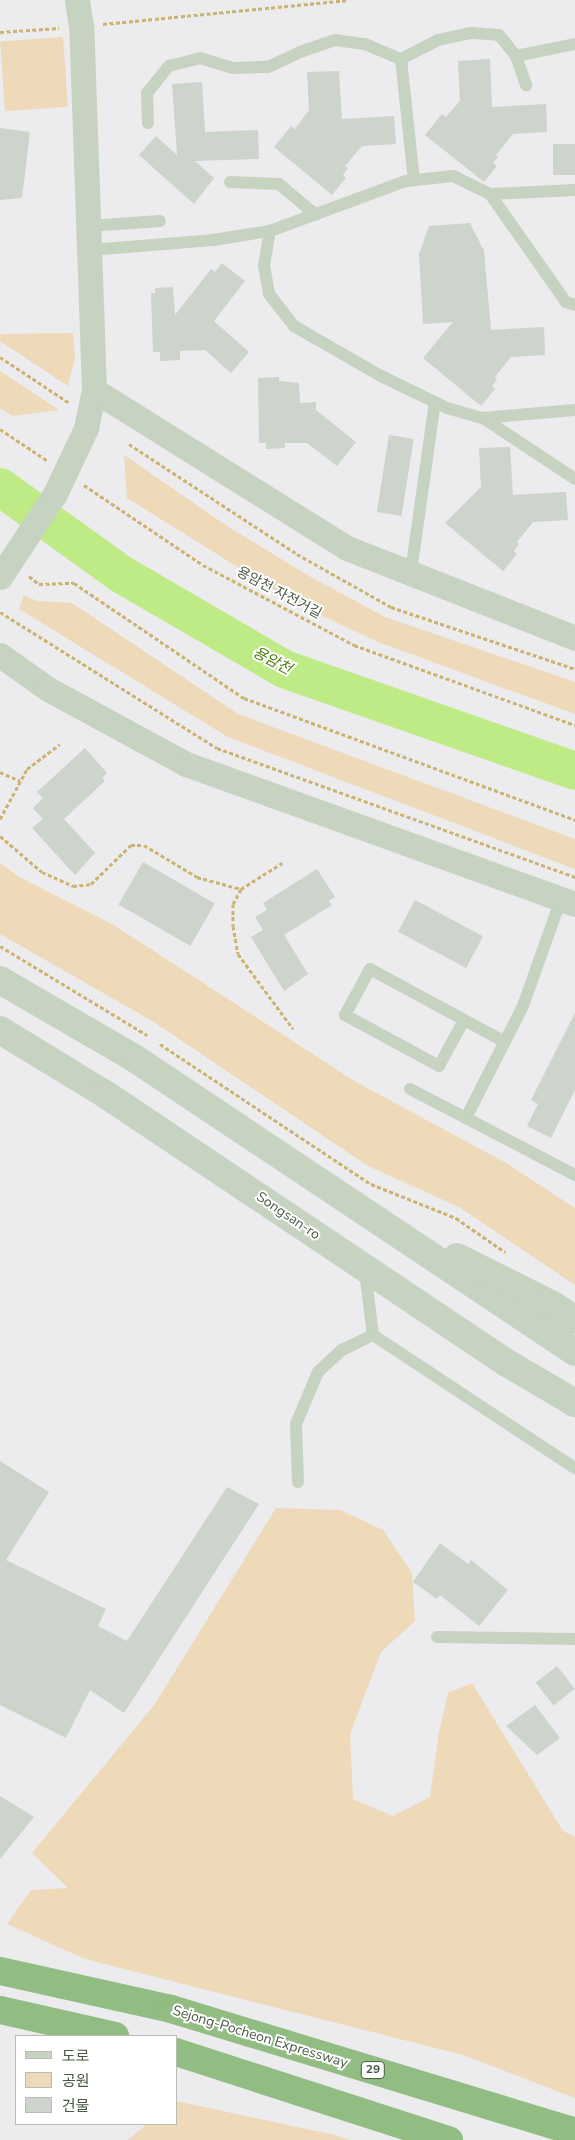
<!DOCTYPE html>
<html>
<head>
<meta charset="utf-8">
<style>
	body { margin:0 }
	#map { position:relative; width:575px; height:2140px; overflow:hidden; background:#ecebee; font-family:"Nunito Sans","Noto Sans KR",sans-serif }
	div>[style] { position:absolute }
	.green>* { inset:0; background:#eed9b8; transform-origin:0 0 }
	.river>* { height:38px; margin:-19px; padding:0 19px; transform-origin:19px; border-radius:19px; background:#beeb85 }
	.building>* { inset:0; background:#ccd4cb; transform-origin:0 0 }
	.path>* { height:3px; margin-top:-1.5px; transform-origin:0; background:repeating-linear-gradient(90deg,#cbb370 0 4px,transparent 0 6.5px) }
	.service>* { height:12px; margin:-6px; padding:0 6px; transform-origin:6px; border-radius:6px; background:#c7d3c1 }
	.minor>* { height:25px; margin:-12.5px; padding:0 12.5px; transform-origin:12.5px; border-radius:12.5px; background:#c7d3c1 }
	.tertiary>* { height:28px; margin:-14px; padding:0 14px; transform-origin:14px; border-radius:14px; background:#c7d3c1 }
	.motorway>* { height:28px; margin:-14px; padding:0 14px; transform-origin:14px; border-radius:14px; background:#91bc82 }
	span { translate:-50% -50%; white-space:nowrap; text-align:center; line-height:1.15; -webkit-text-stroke:4px #fff; paint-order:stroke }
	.shield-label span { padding:1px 4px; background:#fff; border:1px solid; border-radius:4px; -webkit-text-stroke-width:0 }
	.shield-label { font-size:12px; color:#4a5944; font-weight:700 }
	.street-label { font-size:14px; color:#4a5944 }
	.water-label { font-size:15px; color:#4d7f0d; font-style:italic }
	.legend { position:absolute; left:15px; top:2035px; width:162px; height:90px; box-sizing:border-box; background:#fff; border:1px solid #b7bdb4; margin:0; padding:6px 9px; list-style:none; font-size:15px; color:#4a5944 }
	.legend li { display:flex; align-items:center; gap:10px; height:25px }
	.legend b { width:25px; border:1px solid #b7bdb4 }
</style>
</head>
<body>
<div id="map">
	<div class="green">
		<i style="left:63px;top:37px;width:70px;height:63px;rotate:86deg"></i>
		<i style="clip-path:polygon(73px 333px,75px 357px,68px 386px,0 341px,0 334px)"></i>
		<i style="clip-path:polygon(0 371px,59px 410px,13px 416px,0 408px)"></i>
		<i style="clip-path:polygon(124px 455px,227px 526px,309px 576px,385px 617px,575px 682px,575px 714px,378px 642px,297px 604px,127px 498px)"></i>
		<i style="clip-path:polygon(24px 595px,37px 601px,72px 603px,238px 714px,575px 839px,575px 869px,228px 737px,19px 609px)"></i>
		<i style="clip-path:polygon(0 863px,19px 877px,112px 924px,356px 1082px,506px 1163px,575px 1208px,575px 1285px,459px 1207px,368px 1166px,154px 1022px,0 934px)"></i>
		<i style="clip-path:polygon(276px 1508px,340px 1510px,383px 1530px,412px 1573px,415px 1621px,381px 1652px,350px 1734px,353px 1799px,393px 1816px,430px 1797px,439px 1732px,448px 1693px,472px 1683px,563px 1831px,575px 1837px,575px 2098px,463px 2055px,85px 1959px,7px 1924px,31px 1890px,68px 1888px,32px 1853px,155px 1704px)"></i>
		<i style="clip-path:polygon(176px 2101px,339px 2136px,349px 2140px,128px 2140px,147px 2124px,176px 2124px)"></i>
	</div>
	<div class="river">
		<i style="left:0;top:487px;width:149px;rotate:35.7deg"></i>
		<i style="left:121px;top:574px;width:189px;rotate:30.2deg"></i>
		<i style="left:284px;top:669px;width:308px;rotate:19.3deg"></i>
	</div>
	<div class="building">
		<i style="clip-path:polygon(490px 59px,492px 107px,546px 104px,547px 132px,513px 134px,496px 155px,498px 157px,493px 163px,497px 166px,484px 182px,425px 135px,442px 114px,446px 117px,460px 101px,458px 61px)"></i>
		<i style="clip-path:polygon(339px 71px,342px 119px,394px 116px,396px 144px,362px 146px,345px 166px,348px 168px,343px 175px,346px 178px,332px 195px,274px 147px,291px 126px,295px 129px,309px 110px,307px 72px)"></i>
		<i style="clip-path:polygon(202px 82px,205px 132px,258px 130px,259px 159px,195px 161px,214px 178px,194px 204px,139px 155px,156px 136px,177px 155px,172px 84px)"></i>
		<i style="clip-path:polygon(0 128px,30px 132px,22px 198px,0 200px)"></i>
		<i style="left:575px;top:144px;width:31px;height:22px;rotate:90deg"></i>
		<i style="clip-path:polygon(470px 223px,484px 251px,491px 330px,544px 327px,545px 355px,511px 357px,495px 377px,497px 379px,492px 386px,495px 389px,481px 406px,423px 358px,453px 322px,423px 324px,419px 254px,429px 226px)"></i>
		<i style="clip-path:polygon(222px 263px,245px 281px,214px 321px,249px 352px,231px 373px,205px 350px,180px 351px,180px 360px,160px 361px,160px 352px,153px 352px,151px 293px,155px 293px,155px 288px,173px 287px,175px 315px,211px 269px,215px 272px)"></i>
		<i style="clip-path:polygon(279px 377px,279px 381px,299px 383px,300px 403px,316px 402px,316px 410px,356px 442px,337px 466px,307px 443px,285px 443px,285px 448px,266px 449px,266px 443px,259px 443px,258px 378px)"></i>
		<i style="left:389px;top:435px;width:25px;height:78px;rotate:9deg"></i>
		<i style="clip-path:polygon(510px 447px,513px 495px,566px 492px,568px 520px,533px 522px,517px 542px,519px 544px,514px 551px,517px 554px,503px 571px,445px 523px,481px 487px,479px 448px)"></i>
		<i style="clip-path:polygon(85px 748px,107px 773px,102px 778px,105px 781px,64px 819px,95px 853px,75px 875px,32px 828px,43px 819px,33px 808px,43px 798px,37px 792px)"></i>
		<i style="left:143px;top:862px;width:83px;height:49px;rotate:30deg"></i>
		<i style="clip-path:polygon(317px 869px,335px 897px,329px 901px,332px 905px,284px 935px,308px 974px,284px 991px,251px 937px,263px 930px,255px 917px,267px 910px,263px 903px)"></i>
		<i style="left:415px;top:900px;width:77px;height:36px;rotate:28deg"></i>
		<i style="clip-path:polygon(575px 1013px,575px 1090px,551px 1138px,527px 1126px,538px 1104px,531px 1100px)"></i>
		<i style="clip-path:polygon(0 1461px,49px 1492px,6px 1560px,106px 1609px,98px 1626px,127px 1641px,227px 1487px,259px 1504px,124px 1713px,90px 1690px,66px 1738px,0 1705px)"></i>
		<i style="clip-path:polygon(440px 1543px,468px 1564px,471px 1560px,508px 1590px,479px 1626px,440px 1595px,437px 1599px,413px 1582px)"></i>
		<i style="left:557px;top:1666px;width:29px;height:27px;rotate:52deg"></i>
		<i style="clip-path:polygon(535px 1705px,560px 1738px,537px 1755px,506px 1726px)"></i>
		<i style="clip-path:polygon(0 1796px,34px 1817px,0 1859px)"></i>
	</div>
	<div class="path">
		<i style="left:103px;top:24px;width:247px;rotate:-5.6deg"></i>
		<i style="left:0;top:32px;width:59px;rotate:-3.9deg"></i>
		<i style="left:0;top:357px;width:82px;rotate:33.5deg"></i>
		<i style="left:0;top:429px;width:58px;rotate:33.7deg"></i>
		<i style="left:129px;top:444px;width:201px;rotate:33.2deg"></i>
		<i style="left:297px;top:554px;width:108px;rotate:29.4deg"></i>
		<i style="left:391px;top:607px;width:194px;rotate:18.6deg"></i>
		<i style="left:84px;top:485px;width:143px;rotate:33.9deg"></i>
		<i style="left:203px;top:565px;width:171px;rotate:27.9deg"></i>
		<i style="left:354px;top:645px;width:235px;rotate:19.9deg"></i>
		<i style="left:29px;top:576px;width:13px;rotate:39deg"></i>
		<i style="left:39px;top:584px;width:35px;rotate:-2deg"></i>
		<i style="left:74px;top:583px;width:205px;rotate:34.1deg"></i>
		<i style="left:244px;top:698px;width:353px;rotate:20.2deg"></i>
		<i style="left:0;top:612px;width:256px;rotate:32.1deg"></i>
		<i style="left:217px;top:748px;width:381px;rotate:19.8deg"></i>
		<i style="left:0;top:772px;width:22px;rotate:24deg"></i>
		<i style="left:0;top:819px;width:57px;rotate:-61.6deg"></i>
		<i style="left:27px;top:769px;width:41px;rotate:-37.1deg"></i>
		<i style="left:0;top:836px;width:55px;rotate:40.6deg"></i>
		<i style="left:42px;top:872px;width:34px;rotate:24deg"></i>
		<i style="left:73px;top:886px;width:18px;rotate:-6deg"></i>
		<i style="left:91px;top:884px;width:56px;rotate:-44.3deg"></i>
		<i style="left:131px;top:845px;width:13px"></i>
		<i style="left:144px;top:845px;width:62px;rotate:31.1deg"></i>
		<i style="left:197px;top:877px;width:46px;rotate:15.3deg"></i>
		<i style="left:241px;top:889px;width:49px;rotate:-32.4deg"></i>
		<i style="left:241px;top:889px;width:17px;rotate:118deg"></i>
		<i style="left:233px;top:904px;width:22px;rotate:90deg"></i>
		<i style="left:233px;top:926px;width:28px;rotate:80deg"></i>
		<i style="left:238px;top:954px;width:93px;rotate:53.7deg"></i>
		<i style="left:0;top:946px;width:172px;rotate:31.2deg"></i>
		<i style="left:160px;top:1044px;width:253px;rotate:33.6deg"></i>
		<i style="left:371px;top:1184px;width:92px;rotate:21.8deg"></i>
		<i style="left:456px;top:1218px;width:60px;rotate:34.8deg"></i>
	</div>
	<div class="service">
		<i style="left:516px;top:56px;width:60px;rotate:-11.5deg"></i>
		<i style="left:401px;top:59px;width:42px;rotate:-27.2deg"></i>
		<i style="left:438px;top:40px;width:35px;rotate:-12deg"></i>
		<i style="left:472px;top:33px;width:27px;rotate:4deg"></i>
		<i style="left:499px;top:35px;width:27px;rotate:51deg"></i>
		<i style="left:516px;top:56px;width:31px;rotate:71deg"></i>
		<i style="left:148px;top:123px;width:30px;rotate:-92deg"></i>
		<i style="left:147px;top:93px;width:35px;rotate:-51deg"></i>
		<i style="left:169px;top:66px;width:32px;rotate:-14deg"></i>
		<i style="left:200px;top:58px;width:34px;rotate:17deg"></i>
		<i style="left:233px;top:68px;width:35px;rotate:-2deg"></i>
		<i style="left:268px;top:67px;width:35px;rotate:-25deg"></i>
		<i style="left:300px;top:52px;width:37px;rotate:-19deg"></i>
		<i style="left:335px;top:40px;width:30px;rotate:8deg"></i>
		<i style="left:365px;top:44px;width:39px;rotate:23deg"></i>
		<i style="left:401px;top:59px;width:122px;rotate:83.9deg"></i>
		<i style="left:230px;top:182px;width:49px;rotate:2.3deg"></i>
		<i style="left:279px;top:184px;width:48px;rotate:40deg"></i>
		<i style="left:490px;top:194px;width:85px;rotate:-2.7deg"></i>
		<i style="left:89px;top:226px;width:71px;rotate:-4deg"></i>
		<i style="left:270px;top:231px;width:35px;rotate:100deg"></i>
		<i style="left:264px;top:265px;width:29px;rotate:80deg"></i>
		<i style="left:269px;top:294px;width:41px;rotate:52deg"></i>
		<i style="left:294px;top:326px;width:100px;rotate:29.9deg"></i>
		<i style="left:381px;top:376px;width:73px;rotate:25.9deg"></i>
		<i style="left:447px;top:408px;width:37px;rotate:16deg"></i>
		<i style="left:483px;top:418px;width:110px;rotate:33.5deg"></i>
		<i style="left:90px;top:250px;width:123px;rotate:-4.6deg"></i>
		<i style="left:213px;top:240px;width:58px;rotate:-9deg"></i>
		<i style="left:270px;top:231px;width:145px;rotate:-20.2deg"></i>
		<i style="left:406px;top:181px;width:47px;rotate:-6.1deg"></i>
		<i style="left:453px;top:176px;width:41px;rotate:25.9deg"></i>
		<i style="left:490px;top:194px;width:132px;rotate:54.9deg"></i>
		<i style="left:566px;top:302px;width:9px;rotate:18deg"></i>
		<i style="left:483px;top:418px;width:92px;rotate:-5deg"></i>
		<i style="left:411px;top:572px;width:172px;rotate:-82deg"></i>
		<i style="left:561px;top:899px;width:114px;rotate:109.6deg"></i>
		<i style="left:523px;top:1006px;width:126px;rotate:117deg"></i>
		<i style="left:466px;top:1118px;width:123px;rotate:27.6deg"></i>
		<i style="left:464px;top:1020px;width:52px;rotate:118.5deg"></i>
		<i style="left:439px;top:1066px;width:107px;rotate:-151.5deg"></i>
		<i style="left:345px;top:1015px;width:52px;rotate:-61.5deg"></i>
		<i style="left:370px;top:969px;width:153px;rotate:28.4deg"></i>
		<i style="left:410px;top:1089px;width:63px;rotate:27.4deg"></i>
		<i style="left:365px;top:1271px;width:64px;rotate:82.9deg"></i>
		<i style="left:373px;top:1335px;width:242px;rotate:33.4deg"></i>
		<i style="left:298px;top:1482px;width:58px;rotate:-92deg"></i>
		<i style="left:296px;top:1424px;width:56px;rotate:-67.1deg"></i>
		<i style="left:318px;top:1372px;width:33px;rotate:-43deg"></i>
		<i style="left:342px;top:1350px;width:34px;rotate:-26deg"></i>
		<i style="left:437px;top:1637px;width:138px;rotate:0.8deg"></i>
	</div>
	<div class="minor">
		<i style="left:94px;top:390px;width:298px;rotate:32deg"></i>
		<i style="left:347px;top:548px;width:245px;rotate:21.5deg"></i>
		<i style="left:0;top:577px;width:100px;rotate:-56.5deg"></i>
		<i style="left:55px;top:494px;width:73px;rotate:-64.8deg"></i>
		<i style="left:86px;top:428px;width:39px;rotate:-78deg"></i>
		<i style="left:94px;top:390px;width:364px;rotate:-92deg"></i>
		<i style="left:81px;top:26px;width:26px;rotate:-99deg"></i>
		<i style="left:0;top:655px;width:59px;rotate:35.3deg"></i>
		<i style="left:48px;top:689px;width:157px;rotate:28.5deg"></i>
		<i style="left:186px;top:764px;width:413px;rotate:19.8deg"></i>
	</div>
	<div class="tertiary">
		<i style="left:0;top:980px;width:155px;rotate:30.2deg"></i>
		<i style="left:134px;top:1058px;width:530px;rotate:33.69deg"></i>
		<i style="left:0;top:1030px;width:123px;rotate:31.4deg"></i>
		<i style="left:105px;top:1094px;width:484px;rotate:33.8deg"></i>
		<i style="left:507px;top:1363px;width:79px;rotate:30.5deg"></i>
		<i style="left:457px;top:1257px;width:107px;rotate:26.6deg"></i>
		<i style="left:553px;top:1305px;width:27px;rotate:34deg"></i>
	</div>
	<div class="motorway">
		<i style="left:0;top:1971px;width:175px;rotate:12.5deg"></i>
		<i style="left:171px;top:2009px;width:422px;rotate:16.9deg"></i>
		<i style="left:0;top:2010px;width:118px;rotate:12.7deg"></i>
		<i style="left:176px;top:2052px;width:287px;rotate:17.9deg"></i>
	</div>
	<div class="shield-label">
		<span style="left:373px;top:2070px">29</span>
	</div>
	<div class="street-label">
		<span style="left:279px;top:593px;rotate:28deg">용암천 자전거길</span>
		<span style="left:288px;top:1216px;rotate:34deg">Songsan-ro</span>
		<span style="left:260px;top:2037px;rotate:17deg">Sejong-Pocheon Expressway</span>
	</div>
	<div class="water-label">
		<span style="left:272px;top:661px;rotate:28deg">용암천</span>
	</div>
	<ul class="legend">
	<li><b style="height:6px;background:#c7d3c1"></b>도로</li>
	<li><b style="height:14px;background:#eed9b8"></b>공원</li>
	<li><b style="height:14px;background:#ccd4cb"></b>건물</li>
	</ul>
</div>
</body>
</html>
